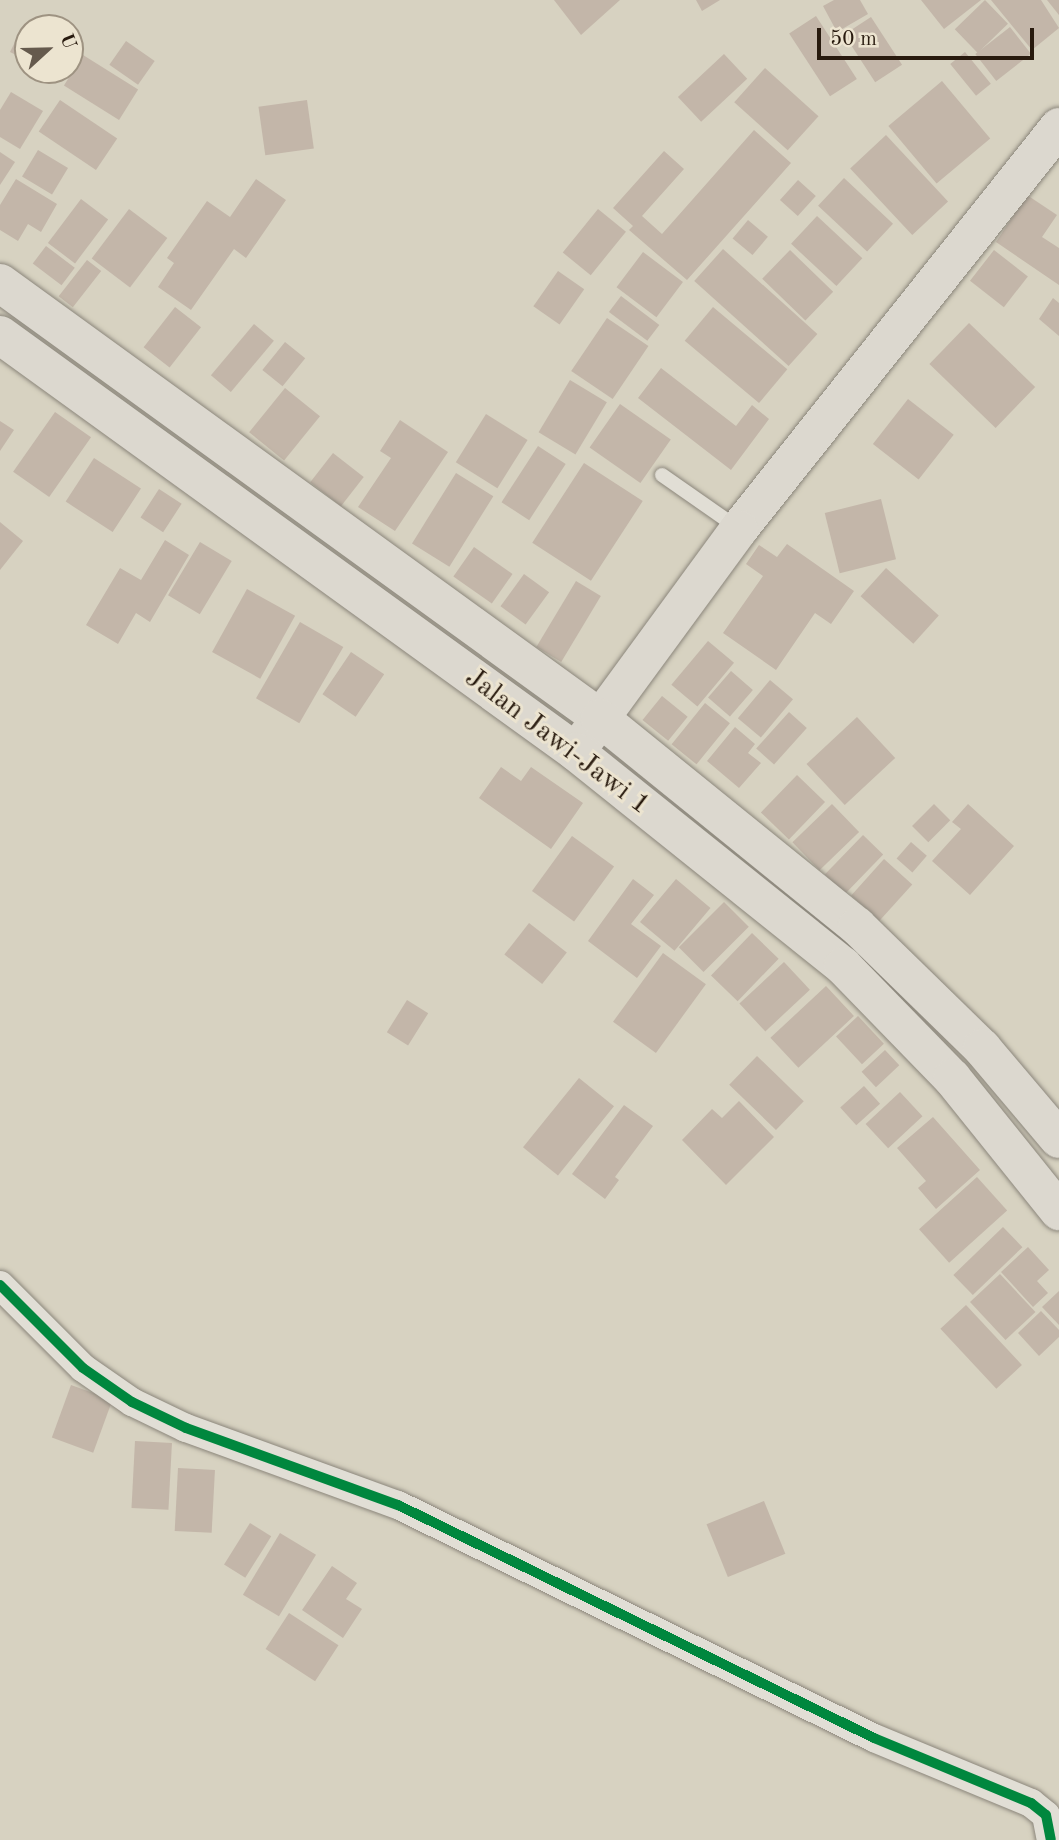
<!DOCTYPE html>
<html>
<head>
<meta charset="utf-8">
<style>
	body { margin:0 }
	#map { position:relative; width:1059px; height:1840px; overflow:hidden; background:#d7d2c1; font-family:"Old Standard TT",serif }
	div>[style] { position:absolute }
	.building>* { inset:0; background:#c3b6a9; transform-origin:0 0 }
	.roads { filter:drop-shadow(0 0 2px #8b867b) drop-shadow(0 0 2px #8b867b) }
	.service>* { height:14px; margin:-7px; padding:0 7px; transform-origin:7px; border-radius:7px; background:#e1ded5 }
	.minor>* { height:28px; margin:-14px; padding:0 14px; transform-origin:14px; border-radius:14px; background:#e1ded5 }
	.primary>* { height:38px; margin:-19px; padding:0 19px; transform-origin:19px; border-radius:19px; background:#dcd8cf }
	.trunk>* { height:38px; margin:-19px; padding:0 19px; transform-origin:19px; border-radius:19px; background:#dcd8cf }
	.cycleway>* { height:10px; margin:-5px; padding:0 5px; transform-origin:5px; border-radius:5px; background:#00873e }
	span { translate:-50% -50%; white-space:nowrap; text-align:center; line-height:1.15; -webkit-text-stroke:6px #ece4d0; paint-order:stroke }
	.street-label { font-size:28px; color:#281a0e }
	.north { position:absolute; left:14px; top:14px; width:70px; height:70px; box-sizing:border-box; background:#ece4d0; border:2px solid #9e9382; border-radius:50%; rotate:68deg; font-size:19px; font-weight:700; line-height:28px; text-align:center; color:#281a0e }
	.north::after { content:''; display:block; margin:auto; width:24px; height:32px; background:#655a4d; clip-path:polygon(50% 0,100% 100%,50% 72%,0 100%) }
	.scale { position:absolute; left:817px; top:28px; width:217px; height:32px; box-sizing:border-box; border:4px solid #281a0e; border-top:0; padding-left:9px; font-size:21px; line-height:24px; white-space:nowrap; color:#281a0e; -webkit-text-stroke:5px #ece4d0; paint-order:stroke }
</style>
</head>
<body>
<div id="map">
	<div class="building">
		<i style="clip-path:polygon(554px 0,620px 0,581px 35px)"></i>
		<i style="clip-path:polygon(696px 0,720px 0,702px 11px)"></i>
		<i style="clip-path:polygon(834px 0,860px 0,868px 14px,837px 32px,823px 6px)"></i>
		<i style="clip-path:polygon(921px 0,981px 0,944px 29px)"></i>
		<i style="left:985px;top:0;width:33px;height:42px;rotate:46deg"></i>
		<i style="clip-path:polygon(991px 0,1041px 0,1059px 28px,1032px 50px)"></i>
		<i style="clip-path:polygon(1047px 0,1059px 0,1059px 15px)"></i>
		<i style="left:816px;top:16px;width:75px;height:32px;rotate:57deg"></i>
		<i style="left:871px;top:17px;width:57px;height:32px;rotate:57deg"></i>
		<i style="left:1010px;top:27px;width:34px;height:44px;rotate:52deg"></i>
		<i style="clip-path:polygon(21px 30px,28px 33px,28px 61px,10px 52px)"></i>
		<i style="left:126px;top:41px;width:35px;height:29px;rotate:35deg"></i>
		<i style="left:965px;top:52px;width:41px;height:19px;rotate:51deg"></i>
		<i style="left:724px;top:54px;width:34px;height:63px;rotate:47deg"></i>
		<i style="left:83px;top:55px;width:65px;height:36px;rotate:32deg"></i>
		<i style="left:765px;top:68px;width:72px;height:46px;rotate:42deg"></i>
		<i style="left:942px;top:81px;width:75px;height:70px;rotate:50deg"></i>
		<i style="clip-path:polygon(11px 92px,43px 111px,20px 149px,0 137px,0 110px)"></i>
		<i style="left:60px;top:100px;width:69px;height:38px;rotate:34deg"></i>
		<i style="left:307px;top:100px;width:49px;height:49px;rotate:82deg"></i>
		<i style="clip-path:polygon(754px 130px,791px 163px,687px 280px,629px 230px,633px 226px,613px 208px,664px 151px,684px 169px,642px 216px,662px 234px)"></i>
		<i style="left:886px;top:135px;width:91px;height:49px;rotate:47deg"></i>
		<i style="left:38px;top:150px;width:35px;height:31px;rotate:31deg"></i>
		<i style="clip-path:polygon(0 152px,15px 162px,0 185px)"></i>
		<i style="left:844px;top:178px;width:67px;height:38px;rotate:43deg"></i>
		<i style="clip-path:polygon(16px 179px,57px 204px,41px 232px,28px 224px,18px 241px,0 230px,0 205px)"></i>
		<i style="clip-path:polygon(256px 179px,286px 200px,246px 258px,234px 249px,191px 310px,158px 287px,174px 263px,167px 258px,207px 201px,230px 217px)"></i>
		<i style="left:798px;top:180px;width:24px;height:27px;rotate:42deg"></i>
		<i style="clip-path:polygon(1027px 195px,1057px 215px,1042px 237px,1059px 248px,1059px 285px,996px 242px)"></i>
		<i style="left:81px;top:199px;width:34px;height:55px;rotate:37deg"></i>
		<i style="left:129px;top:209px;width:48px;height:62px;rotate:37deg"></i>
		<i style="left:598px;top:209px;width:36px;height:56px;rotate:39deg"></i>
		<i style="left:817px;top:216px;width:62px;height:38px;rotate:43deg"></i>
		<i style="left:748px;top:220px;width:26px;height:24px;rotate:40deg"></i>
		<i style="left:46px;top:246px;width:36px;height:22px;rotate:37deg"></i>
		<i style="left:723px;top:249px;width:127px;height:43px;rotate:42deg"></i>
		<i style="left:790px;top:250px;width:60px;height:40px;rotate:44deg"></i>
		<i style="left:994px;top:250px;width:43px;height:39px;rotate:38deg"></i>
		<i style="left:643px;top:252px;width:50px;height:44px;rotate:37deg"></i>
		<i style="left:87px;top:260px;width:18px;height:46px;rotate:38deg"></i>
		<i style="left:558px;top:271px;width:32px;height:43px;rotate:35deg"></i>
		<i style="left:621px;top:296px;width:48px;height:20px;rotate:37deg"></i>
		<i style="clip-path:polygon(1053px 298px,1059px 303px,1059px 336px,1039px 319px)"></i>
		<i style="left:175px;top:307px;width:33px;height:51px;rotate:38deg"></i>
		<i style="left:713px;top:307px;width:97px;height:44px;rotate:40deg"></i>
		<i style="left:607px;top:318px;width:50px;height:64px;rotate:34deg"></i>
		<i style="left:969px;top:323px;width:92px;height:57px;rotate:44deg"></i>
		<i style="left:254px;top:324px;width:26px;height:67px;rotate:40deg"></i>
		<i style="left:285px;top:342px;width:26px;height:36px;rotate:39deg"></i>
		<i style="clip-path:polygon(661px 368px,736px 426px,752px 405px,769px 419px,731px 470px,638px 398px)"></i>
		<i style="left:570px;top:380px;width:43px;height:61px;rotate:31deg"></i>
		<i style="left:285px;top:388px;width:45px;height:57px;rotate:39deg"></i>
		<i style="left:908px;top:399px;width:58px;height:57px;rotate:38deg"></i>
		<i style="left:620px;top:404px;width:62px;height:53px;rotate:35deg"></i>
		<i style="left:55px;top:412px;width:44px;height:73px;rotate:35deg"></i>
		<i style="left:486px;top:414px;width:49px;height:57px;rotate:32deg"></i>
		<i style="clip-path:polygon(400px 420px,448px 452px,395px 531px,358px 507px,391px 458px,380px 451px)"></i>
		<i style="clip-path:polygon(0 421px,14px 430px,0 451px)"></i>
		<i style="left:538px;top:446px;width:33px;height:67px;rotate:33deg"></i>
		<i style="left:333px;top:453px;width:39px;height:37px;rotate:38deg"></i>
		<i style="left:94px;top:458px;width:56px;height:52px;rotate:33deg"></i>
		<i style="left:584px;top:463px;width:70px;height:95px;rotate:33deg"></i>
		<i style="left:456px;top:473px;width:44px;height:83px;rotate:32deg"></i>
		<i style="left:159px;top:489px;width:27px;height:34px;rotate:33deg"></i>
		<i style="left:881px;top:499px;width:62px;height:58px;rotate:76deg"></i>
		<i style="clip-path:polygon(0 522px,23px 541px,0 570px)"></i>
		<i style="clip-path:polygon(165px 540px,189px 555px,150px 622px,136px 613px,118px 644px,86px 625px,120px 568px,141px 580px)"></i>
		<i style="left:200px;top:542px;width:37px;height:62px;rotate:31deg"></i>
		<i style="clip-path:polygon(787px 544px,854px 591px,831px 624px,815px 613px,776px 670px,723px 633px,763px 576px,746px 564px,759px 545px,777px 557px)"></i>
		<i style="left:474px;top:547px;width:47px;height:36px;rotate:35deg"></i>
		<i style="left:886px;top:568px;width:71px;height:38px;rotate:42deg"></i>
		<i style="left:524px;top:574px;width:31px;height:40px;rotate:36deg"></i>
		<i style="left:576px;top:581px;width:29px;height:77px;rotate:31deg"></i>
		<i style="left:247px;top:589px;width:55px;height:72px;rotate:29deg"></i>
		<i style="left:300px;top:622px;width:50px;height:88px;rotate:30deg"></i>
		<i style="left:708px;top:641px;width:34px;height:57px;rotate:40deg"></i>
		<i style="left:351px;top:652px;width:40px;height:51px;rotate:34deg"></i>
		<i style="left:731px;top:671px;width:29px;height:35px;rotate:41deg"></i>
		<i style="left:770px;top:680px;width:30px;height:50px;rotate:40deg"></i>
		<i style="left:662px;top:696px;width:33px;height:31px;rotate:39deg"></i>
		<i style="left:705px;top:703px;width:32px;height:53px;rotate:39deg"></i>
		<i style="left:789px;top:712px;width:24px;height:49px;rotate:42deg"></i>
		<i style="left:857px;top:717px;width:56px;height:69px;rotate:47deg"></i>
		<i style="clip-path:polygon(735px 727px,755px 744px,748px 753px,761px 763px,739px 788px,707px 761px)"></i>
		<i style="clip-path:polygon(501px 767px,521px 781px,531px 767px,583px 803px,551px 849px,479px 798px)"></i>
		<i style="left:797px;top:775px;width:39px;height:52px;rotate:44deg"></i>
		<i style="left:832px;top:804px;width:39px;height:55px;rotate:46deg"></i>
		<i style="left:934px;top:804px;width:23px;height:31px;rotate:45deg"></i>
		<i style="clip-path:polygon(968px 804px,1014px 846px,970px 895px,932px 861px,961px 829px,952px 822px)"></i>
		<i style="left:863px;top:835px;width:28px;height:55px;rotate:44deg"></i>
		<i style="left:572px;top:836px;width:52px;height:68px;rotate:36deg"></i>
		<i style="left:911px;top:842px;width:21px;height:22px;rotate:41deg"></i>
		<i style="left:884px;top:859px;width:38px;height:49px;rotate:42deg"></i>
		<i style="clip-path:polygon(633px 879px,654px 895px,631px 924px,661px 946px,637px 978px,588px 941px)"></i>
		<i style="left:676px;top:879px;width:45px;height:56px;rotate:40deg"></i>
		<i style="left:724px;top:902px;width:35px;height:64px;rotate:45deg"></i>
		<i style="left:529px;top:923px;width:48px;height:40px;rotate:38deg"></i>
		<i style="left:752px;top:933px;width:37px;height:59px;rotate:44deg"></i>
		<i style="left:663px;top:953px;width:53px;height:85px;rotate:36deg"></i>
		<i style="left:784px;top:962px;width:38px;height:61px;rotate:47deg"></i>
		<i style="left:826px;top:986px;width:41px;height:76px;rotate:47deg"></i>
		<i style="left:407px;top:1000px;width:25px;height:38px;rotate:32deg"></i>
		<i style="left:858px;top:1016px;width:38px;height:30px;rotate:47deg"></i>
		<i style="left:885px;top:1050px;width:21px;height:32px;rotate:47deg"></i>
		<i style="left:757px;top:1056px;width:65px;height:40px;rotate:44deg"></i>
		<i style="left:579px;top:1078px;width:45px;height:89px;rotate:39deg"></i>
		<i style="left:864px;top:1086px;width:24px;height:32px;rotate:48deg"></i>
		<i style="left:900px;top:1092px;width:33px;height:47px;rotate:47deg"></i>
		<i style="clip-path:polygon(739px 1101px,774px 1137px,726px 1185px,682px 1140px,712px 1109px,722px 1118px)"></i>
		<i style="clip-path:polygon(624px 1105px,653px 1126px,615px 1177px,619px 1180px,605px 1199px,572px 1174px)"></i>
		<i style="clip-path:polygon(933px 1117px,980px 1170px,936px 1209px,918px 1188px,926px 1181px,897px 1148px)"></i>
		<i style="left:977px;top:1177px;width:45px;height:78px;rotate:48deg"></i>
		<i style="left:1003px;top:1227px;width:28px;height:69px;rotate:46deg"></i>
		<i style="clip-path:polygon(1028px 1247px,1049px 1270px,1037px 1281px,1048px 1293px,1033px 1307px,1001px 1272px)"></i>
		<i style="left:1000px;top:1274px;width:52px;height:41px;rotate:47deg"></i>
		<i style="clip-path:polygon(1059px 1291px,1059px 1325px,1042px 1307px)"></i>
		<i style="left:966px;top:1305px;width:82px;height:35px;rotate:47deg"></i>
		<i style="clip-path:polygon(1041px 1311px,1059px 1330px,1059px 1337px,1039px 1356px,1018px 1333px)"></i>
		<i style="left:71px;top:1385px;width:44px;height:56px;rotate:20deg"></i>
		<i style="left:135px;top:1441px;width:37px;height:67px;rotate:3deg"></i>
		<i style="left:178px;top:1468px;width:37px;height:63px;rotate:3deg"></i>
		<i style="left:764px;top:1501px;width:57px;height:62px;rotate:68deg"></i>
		<i style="left:250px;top:1523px;width:25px;height:49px;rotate:32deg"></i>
		<i style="left:280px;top:1533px;width:42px;height:72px;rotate:31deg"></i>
		<i style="clip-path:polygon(332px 1566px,357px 1583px,346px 1599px,362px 1609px,343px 1638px,302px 1610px)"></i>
		<i style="left:289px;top:1613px;width:59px;height:43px;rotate:33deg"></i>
	</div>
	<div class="roads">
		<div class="service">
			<i style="left:662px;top:475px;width:93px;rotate:34.9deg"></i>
		</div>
		<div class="minor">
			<i style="left:0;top:1285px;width:117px;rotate:45deg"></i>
			<i style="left:83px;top:1368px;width:60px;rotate:34.8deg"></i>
			<i style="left:132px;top:1402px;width:60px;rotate:25.7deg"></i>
			<i style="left:186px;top:1428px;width:226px;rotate:20deg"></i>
			<i style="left:398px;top:1505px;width:530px;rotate:26.08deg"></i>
			<i style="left:874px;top:1738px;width:170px;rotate:22.5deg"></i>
			<i style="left:1031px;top:1803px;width:19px;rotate:39deg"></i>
			<i style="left:1046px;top:1815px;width:25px;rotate:79deg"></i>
		</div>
		<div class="primary">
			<i style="left:0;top:283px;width:741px;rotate:35.94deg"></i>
			<i style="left:0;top:335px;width:711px;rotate:35.9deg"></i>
		</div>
		<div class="trunk">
			<i style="left:1059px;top:127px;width:514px;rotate:128.52deg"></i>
			<i style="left:739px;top:529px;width:276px;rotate:126.2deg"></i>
			<i style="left:576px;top:752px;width:342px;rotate:38.7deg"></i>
			<i style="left:843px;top:966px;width:156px;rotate:45.8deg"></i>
			<i style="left:952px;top:1078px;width:171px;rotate:51.2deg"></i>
			<i style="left:600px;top:718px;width:331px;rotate:39deg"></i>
			<i style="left:857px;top:926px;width:175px;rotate:44.3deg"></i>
			<i style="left:982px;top:1048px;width:119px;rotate:49.8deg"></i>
		</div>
	</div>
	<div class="cycleway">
		<i style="left:0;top:1285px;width:117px;rotate:45deg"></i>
		<i style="left:83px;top:1368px;width:60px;rotate:34.8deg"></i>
		<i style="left:132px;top:1402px;width:60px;rotate:25.7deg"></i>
		<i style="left:186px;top:1428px;width:226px;rotate:20deg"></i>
		<i style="left:398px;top:1505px;width:530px;rotate:26.08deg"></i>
		<i style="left:874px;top:1738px;width:170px;rotate:22.5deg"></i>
		<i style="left:1031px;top:1803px;width:19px;rotate:39deg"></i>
		<i style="left:1046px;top:1815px;width:25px;rotate:79deg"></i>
	</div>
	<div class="street-label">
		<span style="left:557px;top:742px;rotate:37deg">Jalan Jawi-Jawi 1</span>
	</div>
	<div class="north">U</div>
	<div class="scale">50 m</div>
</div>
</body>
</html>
